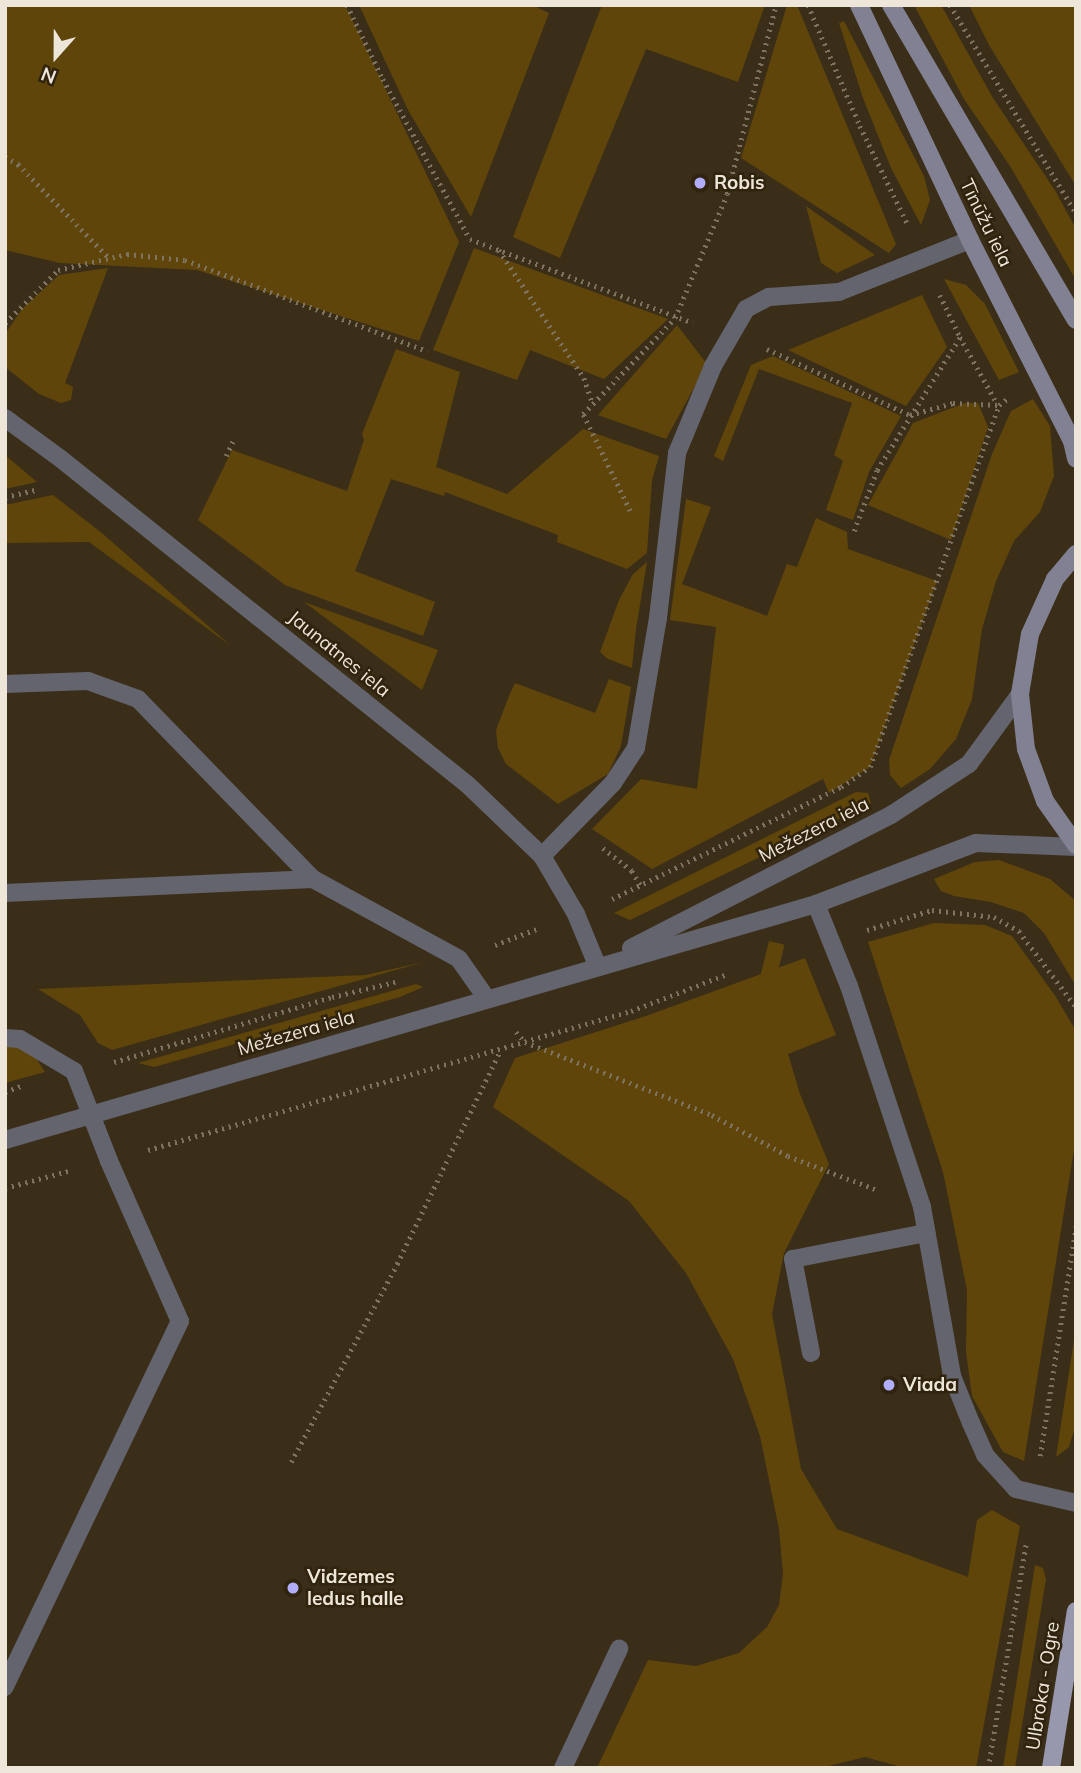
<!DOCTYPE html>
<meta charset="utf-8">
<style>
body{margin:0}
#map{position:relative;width:1081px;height:1773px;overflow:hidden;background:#3a2e18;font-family:Mulish,sans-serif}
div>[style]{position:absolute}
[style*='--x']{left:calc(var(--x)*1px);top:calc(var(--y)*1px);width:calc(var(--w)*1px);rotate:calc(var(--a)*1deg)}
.green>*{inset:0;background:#60450b;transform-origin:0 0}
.path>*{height:4.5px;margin-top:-2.25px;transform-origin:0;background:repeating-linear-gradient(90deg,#7d7360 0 2px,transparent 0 7px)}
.service>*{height:18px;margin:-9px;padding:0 9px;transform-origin:9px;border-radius:9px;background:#64646f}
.minor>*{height:18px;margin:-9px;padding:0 9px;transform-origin:9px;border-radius:9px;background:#64646f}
.tertiary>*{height:18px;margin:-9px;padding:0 9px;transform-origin:9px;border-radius:9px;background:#64646f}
.secondary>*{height:18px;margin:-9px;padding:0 9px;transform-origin:9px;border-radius:9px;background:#818193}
.primary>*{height:18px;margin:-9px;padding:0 9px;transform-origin:9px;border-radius:9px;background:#9797ae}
.dots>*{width:19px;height:19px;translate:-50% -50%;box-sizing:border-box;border:4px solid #30240e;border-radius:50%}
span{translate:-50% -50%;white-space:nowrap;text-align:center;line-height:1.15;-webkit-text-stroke:5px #30240e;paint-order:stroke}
.poi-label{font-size:19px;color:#eee6d9;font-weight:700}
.left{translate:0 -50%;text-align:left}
.street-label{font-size:19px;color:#eee6d9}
.frame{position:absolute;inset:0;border:7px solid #eee6d9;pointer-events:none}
.north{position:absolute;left:21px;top:21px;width:70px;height:70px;-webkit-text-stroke:5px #30240e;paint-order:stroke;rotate:201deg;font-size:19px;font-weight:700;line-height:28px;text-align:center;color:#eee6d9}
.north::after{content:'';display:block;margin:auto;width:24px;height:32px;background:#eee6d9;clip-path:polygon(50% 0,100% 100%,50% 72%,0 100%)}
</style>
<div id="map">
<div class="green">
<i style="clip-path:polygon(5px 5px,345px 5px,459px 242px,419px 341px,197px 270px,60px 263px,5px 250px)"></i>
<i style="clip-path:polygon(359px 5px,532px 5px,549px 13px,471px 217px,408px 110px)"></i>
<i style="clip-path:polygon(602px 5px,765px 5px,738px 82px,646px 49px,560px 258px,513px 237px)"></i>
<i style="clip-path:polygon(787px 5px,797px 5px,896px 244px,889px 253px,741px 158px)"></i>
<i style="clip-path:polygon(914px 5px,941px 5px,993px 98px,1056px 192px,1076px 229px,1076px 280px,1010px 166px,964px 99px)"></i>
<i style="clip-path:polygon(969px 5px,1076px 5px,1076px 186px,989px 45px)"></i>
<i style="clip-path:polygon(844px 21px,924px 176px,930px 200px,921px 225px,891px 168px,863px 98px,839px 23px)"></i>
<i style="clip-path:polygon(806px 206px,875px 255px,837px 273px,821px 263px)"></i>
<i style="clip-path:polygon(474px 248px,668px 319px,604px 379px,530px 350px,517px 380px,433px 350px)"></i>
<i style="clip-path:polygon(108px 268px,65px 383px,73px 387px,71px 400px,61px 403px,39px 394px,5px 367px,5px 334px,22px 309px,59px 275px)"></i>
<i style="clip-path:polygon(944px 279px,966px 285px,985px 304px,1019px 372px,999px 380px)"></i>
<i style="clip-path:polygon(922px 295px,947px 347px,906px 406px,788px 350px)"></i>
<i style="clip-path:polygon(677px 325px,707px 364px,666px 439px,598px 415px)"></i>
<i style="clip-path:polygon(396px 349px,460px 372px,436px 467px,507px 494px,583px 429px,659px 456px,652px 480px,647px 553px,627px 569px,557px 542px,558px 535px,445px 492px,444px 496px,391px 479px,355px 571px,435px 602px,423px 636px,285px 585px,198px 520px,232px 450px,347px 491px,364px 440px,362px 434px)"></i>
<i style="clip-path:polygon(773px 356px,901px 416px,869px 472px,853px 520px,826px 510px,843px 461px,834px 455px,852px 403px,759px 369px,723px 461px,714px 456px,751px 365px)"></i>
<i style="clip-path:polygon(1033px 399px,1050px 426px,1054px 476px,1040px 512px,1014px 541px,996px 581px,982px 629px,972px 699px,956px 739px,930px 769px,901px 788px,890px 775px,889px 760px,992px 454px,1011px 411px)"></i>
<i style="clip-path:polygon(965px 403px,978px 403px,988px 427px,951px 540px,868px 505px,913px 423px)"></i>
<i style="clip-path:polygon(5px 455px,37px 482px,5px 489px)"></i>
<i style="clip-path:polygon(53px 495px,103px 534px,231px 646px,89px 542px,5px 543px,5px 505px)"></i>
<i style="clip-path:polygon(686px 499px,711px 507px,682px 584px,767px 616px,787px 564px,797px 567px,816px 518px,847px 532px,848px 549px,937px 581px,870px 767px,829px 793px,823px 779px,652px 869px,592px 829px,641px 779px,697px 789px,716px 627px,670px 620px)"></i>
<i style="clip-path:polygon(647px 562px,636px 629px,632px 668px,608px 659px,600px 652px,619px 600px,633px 574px)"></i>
<i style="clip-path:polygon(304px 602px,438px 650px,422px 690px)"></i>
<i style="clip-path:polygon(609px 679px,631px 687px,621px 746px,608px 774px,558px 804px,506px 764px,498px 748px,496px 730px,509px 696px,515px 683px,595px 713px)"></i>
<i style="clip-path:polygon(856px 792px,868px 793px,871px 803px,630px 920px,614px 913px)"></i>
<i style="clip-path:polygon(999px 860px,1050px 879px,1076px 901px,1076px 986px,1044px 933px,1024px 913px,991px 902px,954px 896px,941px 891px,934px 879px,975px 862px)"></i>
<i style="clip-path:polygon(934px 923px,985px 925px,1012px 936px,1056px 997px,1076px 1031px,1076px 1137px,1024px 1461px,1003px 1452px,972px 1396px,966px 1352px,967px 1290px,943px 1172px,868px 942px)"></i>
<i style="left:769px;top:941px;width:16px;height:250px;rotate:14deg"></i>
<i style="clip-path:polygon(805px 958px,836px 1035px,788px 1054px,800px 1094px,829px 1164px,784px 1253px,772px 1314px,801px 1469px,837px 1529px,968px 1577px,977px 1520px,992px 1510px,1020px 1526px,976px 1768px,905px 1768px,865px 1757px,821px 1768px,597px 1768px,648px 1660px,696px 1666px,739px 1653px,767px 1627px,779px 1605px,783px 1574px,779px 1529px,760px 1436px,733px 1359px,686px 1273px,629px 1201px,493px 1107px,515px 1058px,646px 1016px)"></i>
<i style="clip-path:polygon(424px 962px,112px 1050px,98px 1043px,80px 1015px,38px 989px,366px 975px)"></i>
<i style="clip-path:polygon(416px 984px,423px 987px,400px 997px,154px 1067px,138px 1063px)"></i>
<i style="clip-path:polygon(10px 1042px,33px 1053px,45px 1072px,5px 1083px,5px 1044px)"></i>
<i style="clip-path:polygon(1076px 1327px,1075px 1427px,1069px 1447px,1056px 1457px)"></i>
<i style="clip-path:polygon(1035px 1565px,1043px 1568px,1046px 1579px,1015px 1768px,1003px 1768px)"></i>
</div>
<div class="path">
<i style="--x:347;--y:5;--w:82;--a:64.1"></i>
<i style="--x:383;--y:79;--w:182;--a:61.5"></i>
<i style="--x:470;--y:239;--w:238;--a:20.6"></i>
<i style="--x:808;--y:5;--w:132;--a:66.7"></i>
<i style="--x:860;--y:126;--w:108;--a:64.1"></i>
<i style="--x:950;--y:5;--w:243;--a:58.8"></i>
<i style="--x:5;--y:157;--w:15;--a:28"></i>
<i style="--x:18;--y:164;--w:131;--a:45.9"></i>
<i style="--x:499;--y:250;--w:154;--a:56.4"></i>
<i style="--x:584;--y:378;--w:28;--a:71"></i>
<i style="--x:940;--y:295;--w:47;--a:64.5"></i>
<i style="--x:960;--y:337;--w:78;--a:60.8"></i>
<i style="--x:5;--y:323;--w:75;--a:-45"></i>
<i style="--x:58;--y:270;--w:71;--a:-13.1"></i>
<i style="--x:127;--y:254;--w:58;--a:5.9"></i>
<i style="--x:185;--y:260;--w:259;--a:20.6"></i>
<i style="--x:767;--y:349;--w:157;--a:24.8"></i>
<i style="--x:910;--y:415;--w:45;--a:-15.6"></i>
<i style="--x:953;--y:403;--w:46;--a:2.5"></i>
<i style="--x:226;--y:456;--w:19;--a:-65"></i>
<i style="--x:5;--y:497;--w:31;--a:-13"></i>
<i style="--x:630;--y:511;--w:108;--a:-115.9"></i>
<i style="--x:583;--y:414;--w:133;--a:-46.2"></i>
<i style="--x:675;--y:318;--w:134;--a:-67.2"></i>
<i style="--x:727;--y:194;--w:195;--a:-75.5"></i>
<i style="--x:854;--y:531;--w:65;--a:-69.3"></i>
<i style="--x:877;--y:470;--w:157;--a:-58"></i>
<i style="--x:603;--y:848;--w:37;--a:38"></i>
<i style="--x:632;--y:871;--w:17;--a:59"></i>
<i style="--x:612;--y:899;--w:255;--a:-26.1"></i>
<i style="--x:841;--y:787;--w:35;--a:-35"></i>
<i style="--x:870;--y:767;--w:384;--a:-70.4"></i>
<i style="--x:999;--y:405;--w:10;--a:-37"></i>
<i style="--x:867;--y:930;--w:68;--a:-17.1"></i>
<i style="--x:932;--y:910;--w:62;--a:6.4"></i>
<i style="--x:994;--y:917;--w:29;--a:29"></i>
<i style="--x:1019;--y:931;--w:95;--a:53.1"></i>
<i style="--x:495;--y:945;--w:47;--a:-21.1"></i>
<i style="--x:516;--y:1032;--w:13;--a:48"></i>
<i style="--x:525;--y:1042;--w:201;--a:21.3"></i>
<i style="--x:712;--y:1115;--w:86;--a:28.3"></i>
<i style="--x:788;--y:1156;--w:93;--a:20.8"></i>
<i style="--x:114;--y:1062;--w:227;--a:-16.6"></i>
<i style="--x:332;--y:997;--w:65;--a:-13.4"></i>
<i style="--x:5;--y:1092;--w:17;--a:-21"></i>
<i style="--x:148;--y:1150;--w:503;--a:-16.06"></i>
<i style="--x:631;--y:1011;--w:101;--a:-21"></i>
<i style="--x:5;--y:1188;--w:69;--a:-15"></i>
<i style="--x:1040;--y:1456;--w:234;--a:-81.1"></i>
<i style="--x:291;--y:1462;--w:225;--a:-61.8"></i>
<i style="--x:397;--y:1264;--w:237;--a:-64.2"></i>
<i style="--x:988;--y:1768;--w:227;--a:-80.4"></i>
</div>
<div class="service">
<i style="--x:5;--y:684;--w:83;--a:-2.1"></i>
<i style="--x:88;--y:681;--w:53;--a:19.8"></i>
<i style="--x:138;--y:699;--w:251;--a:45.8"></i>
<i style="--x:542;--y:856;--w:102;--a:-45.8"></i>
<i style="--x:613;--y:783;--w:42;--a:-56.7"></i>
<i style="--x:636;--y:748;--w:132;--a:-80.4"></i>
<i style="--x:658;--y:618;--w:166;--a:-83.4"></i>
<i style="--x:677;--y:453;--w:94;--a:-67.5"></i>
<i style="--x:713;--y:366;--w:66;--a:-59.9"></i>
<i style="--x:746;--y:309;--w:26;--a:-28"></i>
<i style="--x:769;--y:297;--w:70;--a:-4.1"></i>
<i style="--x:839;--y:292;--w:141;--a:-21.7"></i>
<i style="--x:5;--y:893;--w:308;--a:-2.6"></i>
<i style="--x:313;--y:879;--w:166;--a:28.7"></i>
<i style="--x:459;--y:959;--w:49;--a:55"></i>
<i style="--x:816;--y:904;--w:88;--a:68.1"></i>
<i style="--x:849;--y:986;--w:233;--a:71.7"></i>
<i style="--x:922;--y:1207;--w:172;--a:79.9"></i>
<i style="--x:952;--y:1376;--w:51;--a:68"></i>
<i style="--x:971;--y:1423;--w:35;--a:66"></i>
<i style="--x:985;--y:1455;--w:46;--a:47.6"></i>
<i style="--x:1016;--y:1489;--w:62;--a:13.1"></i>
<i style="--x:5;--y:1038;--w:15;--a:4"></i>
<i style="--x:20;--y:1039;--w:63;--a:30.7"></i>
<i style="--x:74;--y:1071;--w:97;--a:68.7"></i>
<i style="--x:109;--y:1161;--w:175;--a:66.1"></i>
<i style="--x:180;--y:1321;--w:406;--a:115.6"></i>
<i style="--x:811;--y:1353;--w:96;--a:-100.8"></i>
<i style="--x:793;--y:1259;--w:136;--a:-11.1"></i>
<i style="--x:563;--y:1768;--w:132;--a:-64.8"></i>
</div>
<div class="minor">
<i style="--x:5;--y:418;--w:69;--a:36.2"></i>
<i style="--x:61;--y:459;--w:521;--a:38.69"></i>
<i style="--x:468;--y:785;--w:103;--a:43.8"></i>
<i style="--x:542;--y:856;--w:67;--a:59.6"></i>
<i style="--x:576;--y:914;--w:55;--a:67.6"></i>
</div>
<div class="tertiary">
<i style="--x:631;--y:948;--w:292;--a:-27.1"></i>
<i style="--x:891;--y:815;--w:93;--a:-33.2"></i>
<i style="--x:969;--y:764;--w:87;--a:-53.9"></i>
<i style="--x:5;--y:1140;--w:845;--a:-16.22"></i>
<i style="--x:816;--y:904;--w:171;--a:-20.9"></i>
<i style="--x:976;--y:843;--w:100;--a:2.3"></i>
</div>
<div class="secondary">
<i style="--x:859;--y:5;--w:260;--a:64.7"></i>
<i style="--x:970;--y:240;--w:225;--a:63.1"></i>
<i style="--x:1072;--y:441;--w:18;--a:77"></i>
<i style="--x:891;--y:5;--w:365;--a:59.6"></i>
<i style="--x:1076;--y:554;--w:33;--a:130"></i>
<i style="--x:1055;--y:579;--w:60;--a:114.4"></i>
<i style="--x:1030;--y:634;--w:61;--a:99.5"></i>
<i style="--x:1020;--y:694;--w:55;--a:83.8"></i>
<i style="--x:1026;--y:749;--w:55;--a:69.9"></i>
<i style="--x:1045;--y:801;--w:54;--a:54.8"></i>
</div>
<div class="primary">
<i style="--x:1051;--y:1768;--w:159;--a:-81"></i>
</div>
<div class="dots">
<i style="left:700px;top:183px;background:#b1adfa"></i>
<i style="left:889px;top:1385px;background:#b1adfa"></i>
<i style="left:293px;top:1588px;background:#b1adfa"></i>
</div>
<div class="poi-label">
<span class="left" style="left:714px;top:183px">Robis</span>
<span class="left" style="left:903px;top:1385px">Viada</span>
<span class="left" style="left:307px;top:1588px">Vidzemes<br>ledus halle</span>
</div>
<div class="street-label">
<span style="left:986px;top:223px;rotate:64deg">Tīnūžu iela</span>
<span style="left:339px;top:654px;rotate:39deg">Jaunatnes iela</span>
<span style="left:814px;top:830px;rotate:-27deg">Mežezera iela</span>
<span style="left:296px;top:1033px;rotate:-16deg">Mežezera iela</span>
<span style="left:1043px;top:1686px;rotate:-81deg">Ulbroka - Ogre</span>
</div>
<div class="frame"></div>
<div class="north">N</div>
</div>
